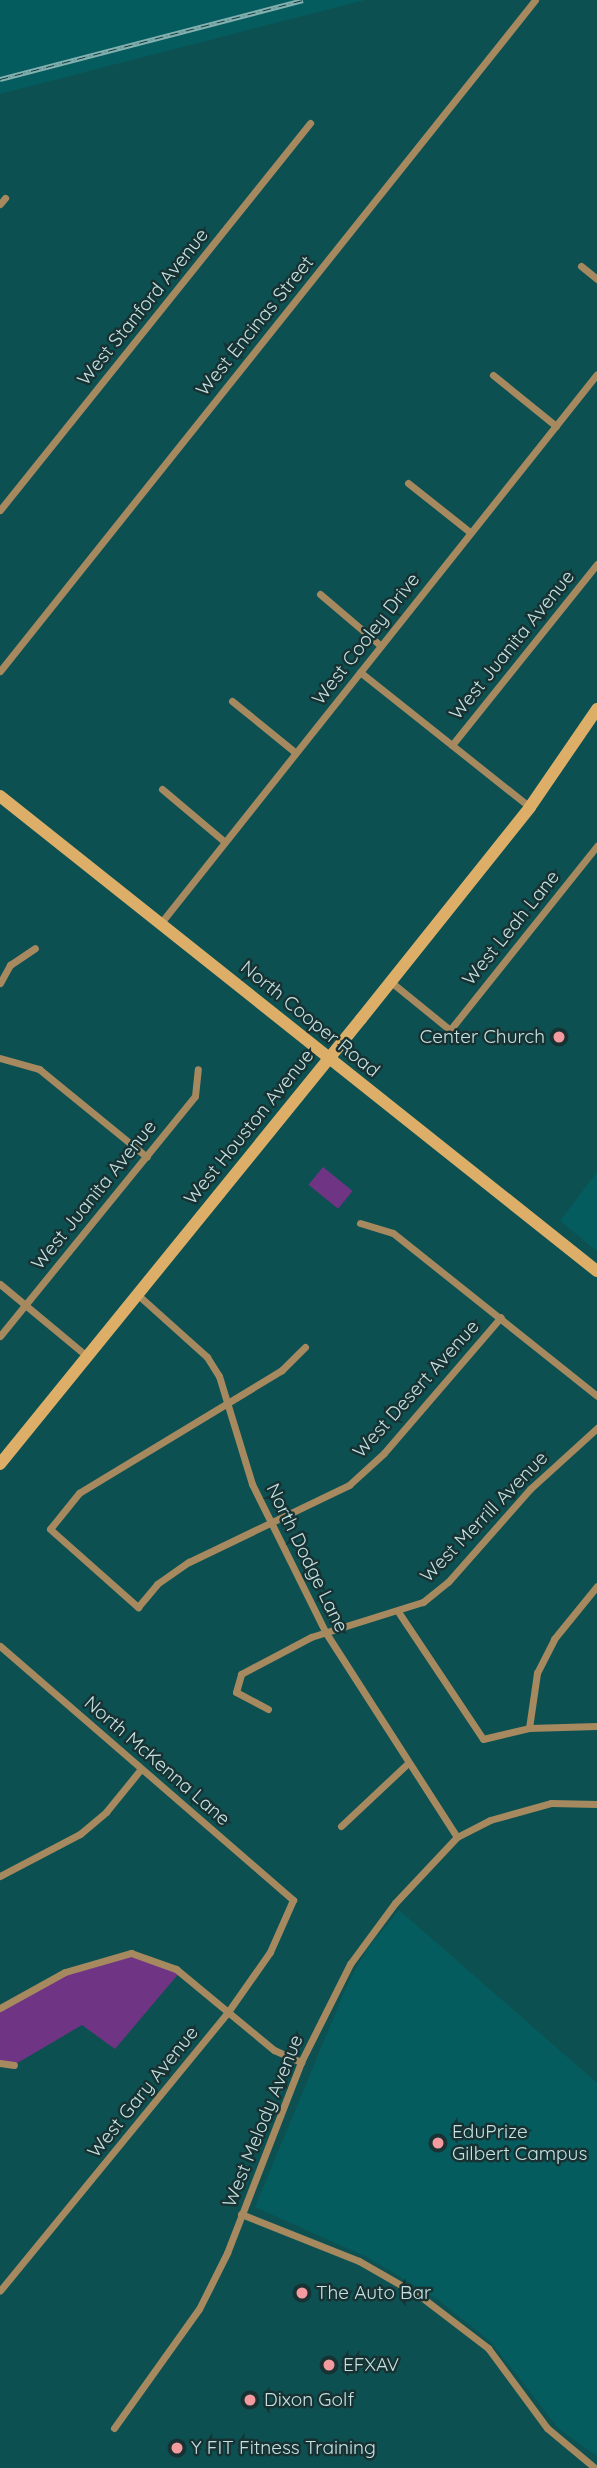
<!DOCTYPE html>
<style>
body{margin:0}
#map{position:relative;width:597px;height:2468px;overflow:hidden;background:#0d5051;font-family:Quicksand,sans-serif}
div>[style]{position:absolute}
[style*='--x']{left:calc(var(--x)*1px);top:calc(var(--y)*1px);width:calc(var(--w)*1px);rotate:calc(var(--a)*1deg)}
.built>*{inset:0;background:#055c5e}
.green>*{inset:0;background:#703484;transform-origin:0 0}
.street>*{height:7px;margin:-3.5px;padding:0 3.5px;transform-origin:3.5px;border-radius:3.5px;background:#a6895f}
.secondary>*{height:12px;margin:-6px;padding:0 6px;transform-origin:6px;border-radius:6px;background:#dcae68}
.rail>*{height:5px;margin-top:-2.5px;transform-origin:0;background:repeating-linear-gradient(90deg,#183132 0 8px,#85b0b0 0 16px);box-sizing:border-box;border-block:2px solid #85b0b0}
.dots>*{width:19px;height:19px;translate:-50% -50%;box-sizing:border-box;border:4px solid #183132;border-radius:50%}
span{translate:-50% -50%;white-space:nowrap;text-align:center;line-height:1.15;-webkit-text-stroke:5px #183132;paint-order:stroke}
.street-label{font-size:19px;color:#c4e2e2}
.poi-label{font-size:19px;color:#c4e2e2}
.right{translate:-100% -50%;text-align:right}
.left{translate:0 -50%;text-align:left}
</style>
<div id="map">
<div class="built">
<i style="clip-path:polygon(0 0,365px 0,0 94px)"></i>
<i style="clip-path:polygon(597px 1172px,597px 1251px,560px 1221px)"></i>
<i style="clip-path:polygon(399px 1910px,597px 2083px,597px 2456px,559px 2429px,491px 2342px,437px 2299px,367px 2257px,255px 2207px,348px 1983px,367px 1949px)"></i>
</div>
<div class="green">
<i style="left:323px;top:1167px;width:38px;height:23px;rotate:39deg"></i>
<i style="clip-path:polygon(131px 1953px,180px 1972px,115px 2049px,82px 2025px,14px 2065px,0 2063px,0 2008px,65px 1972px)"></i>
</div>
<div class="street">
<i style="--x:0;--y:204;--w:8;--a:-50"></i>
<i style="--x:581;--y:266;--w:21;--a:39"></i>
<i style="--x:493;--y:375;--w:81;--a:39"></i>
<i style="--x:408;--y:483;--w:80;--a:38.4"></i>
<i style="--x:0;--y:510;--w:496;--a:-51.3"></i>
<i style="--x:320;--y:594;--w:80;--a:40.4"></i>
<i style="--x:0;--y:671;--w:858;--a:-51.43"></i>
<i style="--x:360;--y:672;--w:217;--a:38.5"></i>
<i style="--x:232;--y:701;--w:82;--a:39.1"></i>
<i style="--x:452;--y:745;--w:232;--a:-51.3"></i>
<i style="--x:162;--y:789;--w:82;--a:40.1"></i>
<i style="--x:160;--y:924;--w:702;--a:-51.53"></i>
<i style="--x:391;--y:982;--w:76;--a:39.1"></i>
<i style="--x:450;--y:1030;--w:236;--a:-51.4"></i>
<i style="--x:0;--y:983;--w:21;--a:-61"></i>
<i style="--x:10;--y:965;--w:30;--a:-34"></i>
<i style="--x:0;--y:1058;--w:41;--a:15.8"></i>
<i style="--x:39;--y:1069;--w:139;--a:39.2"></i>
<i style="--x:360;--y:1223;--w:34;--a:17"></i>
<i style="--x:393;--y:1233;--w:261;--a:38.6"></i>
<i style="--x:0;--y:1284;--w:114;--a:39.7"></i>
<i style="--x:138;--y:1295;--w:93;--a:41.9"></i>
<i style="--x:207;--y:1357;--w:22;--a:58"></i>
<i style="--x:219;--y:1376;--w:113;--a:73"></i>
<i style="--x:252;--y:1484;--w:166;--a:63.6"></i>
<i style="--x:326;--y:1633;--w:242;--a:57.3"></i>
<i style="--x:0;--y:1336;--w:309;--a:-50.9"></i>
<i style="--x:195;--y:1096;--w:27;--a:-84"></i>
<i style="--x:305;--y:1347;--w:33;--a:135"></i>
<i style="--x:282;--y:1370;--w:237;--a:148.8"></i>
<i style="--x:79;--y:1493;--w:46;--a:128.9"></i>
<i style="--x:50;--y:1529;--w:118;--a:41.6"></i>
<i style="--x:138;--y:1607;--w:30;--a:-50"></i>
<i style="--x:157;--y:1584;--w:39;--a:-35"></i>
<i style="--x:189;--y:1562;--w:178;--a:-25.7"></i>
<i style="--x:349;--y:1485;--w:47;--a:-42.4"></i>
<i style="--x:384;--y:1453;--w:179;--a:-49.3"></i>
<i style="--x:399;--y:1613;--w:151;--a:56.3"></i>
<i style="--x:483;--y:1739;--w:47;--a:-13.4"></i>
<i style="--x:529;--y:1728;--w:68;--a:-1.7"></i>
<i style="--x:0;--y:1646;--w:388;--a:40.9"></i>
<i style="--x:293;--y:1900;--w:57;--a:113.9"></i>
<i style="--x:270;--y:1952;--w:73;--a:125"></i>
<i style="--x:228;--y:2012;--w:360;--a:129.3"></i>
<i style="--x:268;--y:1709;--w:36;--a:-152"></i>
<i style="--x:236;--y:1692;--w:19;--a:-74"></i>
<i style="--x:241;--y:1674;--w:79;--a:-27.9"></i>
<i style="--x:311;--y:1637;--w:117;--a:-17.4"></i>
<i style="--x:423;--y:1602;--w:32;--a:-39"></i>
<i style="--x:448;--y:1582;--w:124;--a:-48.6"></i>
<i style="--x:530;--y:1489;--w:91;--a:-42.3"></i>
<i style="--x:529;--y:1728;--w:56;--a:-81.7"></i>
<i style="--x:537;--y:1673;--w:38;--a:-63"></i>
<i style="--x:554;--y:1639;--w:68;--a:-50.9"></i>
<i style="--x:341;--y:1826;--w:92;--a:-43.2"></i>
<i style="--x:0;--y:1876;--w:90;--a:-27.7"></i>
<i style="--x:80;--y:1834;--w:34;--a:-40"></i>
<i style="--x:106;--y:1812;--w:55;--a:-50.9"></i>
<i style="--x:0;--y:2008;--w:74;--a:-29"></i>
<i style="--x:65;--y:1972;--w:69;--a:-16.1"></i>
<i style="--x:131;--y:1953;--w:48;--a:19.6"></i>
<i style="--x:176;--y:1969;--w:127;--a:39.6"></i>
<i style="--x:274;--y:2050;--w:30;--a:24"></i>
<i style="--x:0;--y:2063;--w:14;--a:8"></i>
<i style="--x:241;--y:2214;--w:127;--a:21.7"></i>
<i style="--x:359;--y:2261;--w:70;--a:29.8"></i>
<i style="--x:420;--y:2296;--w:86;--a:37.4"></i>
<i style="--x:488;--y:2348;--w:99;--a:53.6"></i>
<i style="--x:547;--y:2428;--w:62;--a:39.8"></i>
<i style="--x:114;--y:2428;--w:146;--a:-54.5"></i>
<i style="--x:199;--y:2309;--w:63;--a:-63.4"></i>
<i style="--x:227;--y:2253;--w:205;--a:-68.8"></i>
<i style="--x:301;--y:2062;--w:110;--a:-63.4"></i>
<i style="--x:350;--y:1964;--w:76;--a:-53.6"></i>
<i style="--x:395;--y:1903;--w:91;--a:-46.8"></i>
<i style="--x:457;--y:1837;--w:37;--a:-27"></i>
<i style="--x:490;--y:1820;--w:63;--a:-15.6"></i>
<i style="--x:551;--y:1803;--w:46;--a:1.2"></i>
</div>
<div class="secondary">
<i style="--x:0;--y:796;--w:763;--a:38.51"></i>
<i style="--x:0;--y:1464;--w:573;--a:-50.95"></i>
<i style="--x:361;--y:1019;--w:271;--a:-51.4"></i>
<i style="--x:530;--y:807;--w:119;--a:-55.6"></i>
</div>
<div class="rail">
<i style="--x:0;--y:79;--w:313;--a:-14.6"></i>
</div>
<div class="dots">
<i style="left:559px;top:1037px;background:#f49b9f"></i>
<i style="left:438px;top:2143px;background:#f49b9f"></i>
<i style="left:302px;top:2293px;background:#f49b9f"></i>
<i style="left:329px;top:2365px;background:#f49b9f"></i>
<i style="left:250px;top:2400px;background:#f49b9f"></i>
<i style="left:177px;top:2448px;background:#f49b9f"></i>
</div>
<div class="street-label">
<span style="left:143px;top:307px;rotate:-51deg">West Stanford Avenue</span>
<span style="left:255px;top:326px;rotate:-51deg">West Encinas Street</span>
<span style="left:366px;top:639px;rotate:-52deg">West Cooley Drive</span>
<span style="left:512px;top:645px;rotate:-51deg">West Juanita Avenue</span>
<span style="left:511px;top:928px;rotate:-51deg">West Leah Lane</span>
<span style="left:310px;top:1019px;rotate:39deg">North Cooper Road</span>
<span style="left:249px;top:1127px;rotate:-51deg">West Houston Avenue</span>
<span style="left:94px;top:1195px;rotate:-51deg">West Juanita Avenue</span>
<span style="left:416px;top:1389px;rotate:-48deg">West Desert Avenue</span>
<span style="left:484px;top:1517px;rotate:-46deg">West Merrill Avenue</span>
<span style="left:307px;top:1558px;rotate:64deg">North Dodge Lane</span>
<span style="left:157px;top:1761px;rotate:41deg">North McKenna Lane</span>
<span style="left:143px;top:2092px;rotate:-51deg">West Gary Avenue</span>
<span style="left:263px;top:2121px;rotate:-68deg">West Melody Avenue</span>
</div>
<div class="poi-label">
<span class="right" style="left:545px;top:1037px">Center Church</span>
<span class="left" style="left:452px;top:2143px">EduPrize<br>Gilbert Campus</span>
<span class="left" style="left:316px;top:2293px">The Auto Bar</span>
<span class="left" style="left:343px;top:2365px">EFXAV</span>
<span class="left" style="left:264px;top:2400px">Dixon Golf</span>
<span class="left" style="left:191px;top:2448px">Y FIT Fitness Training</span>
</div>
</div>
